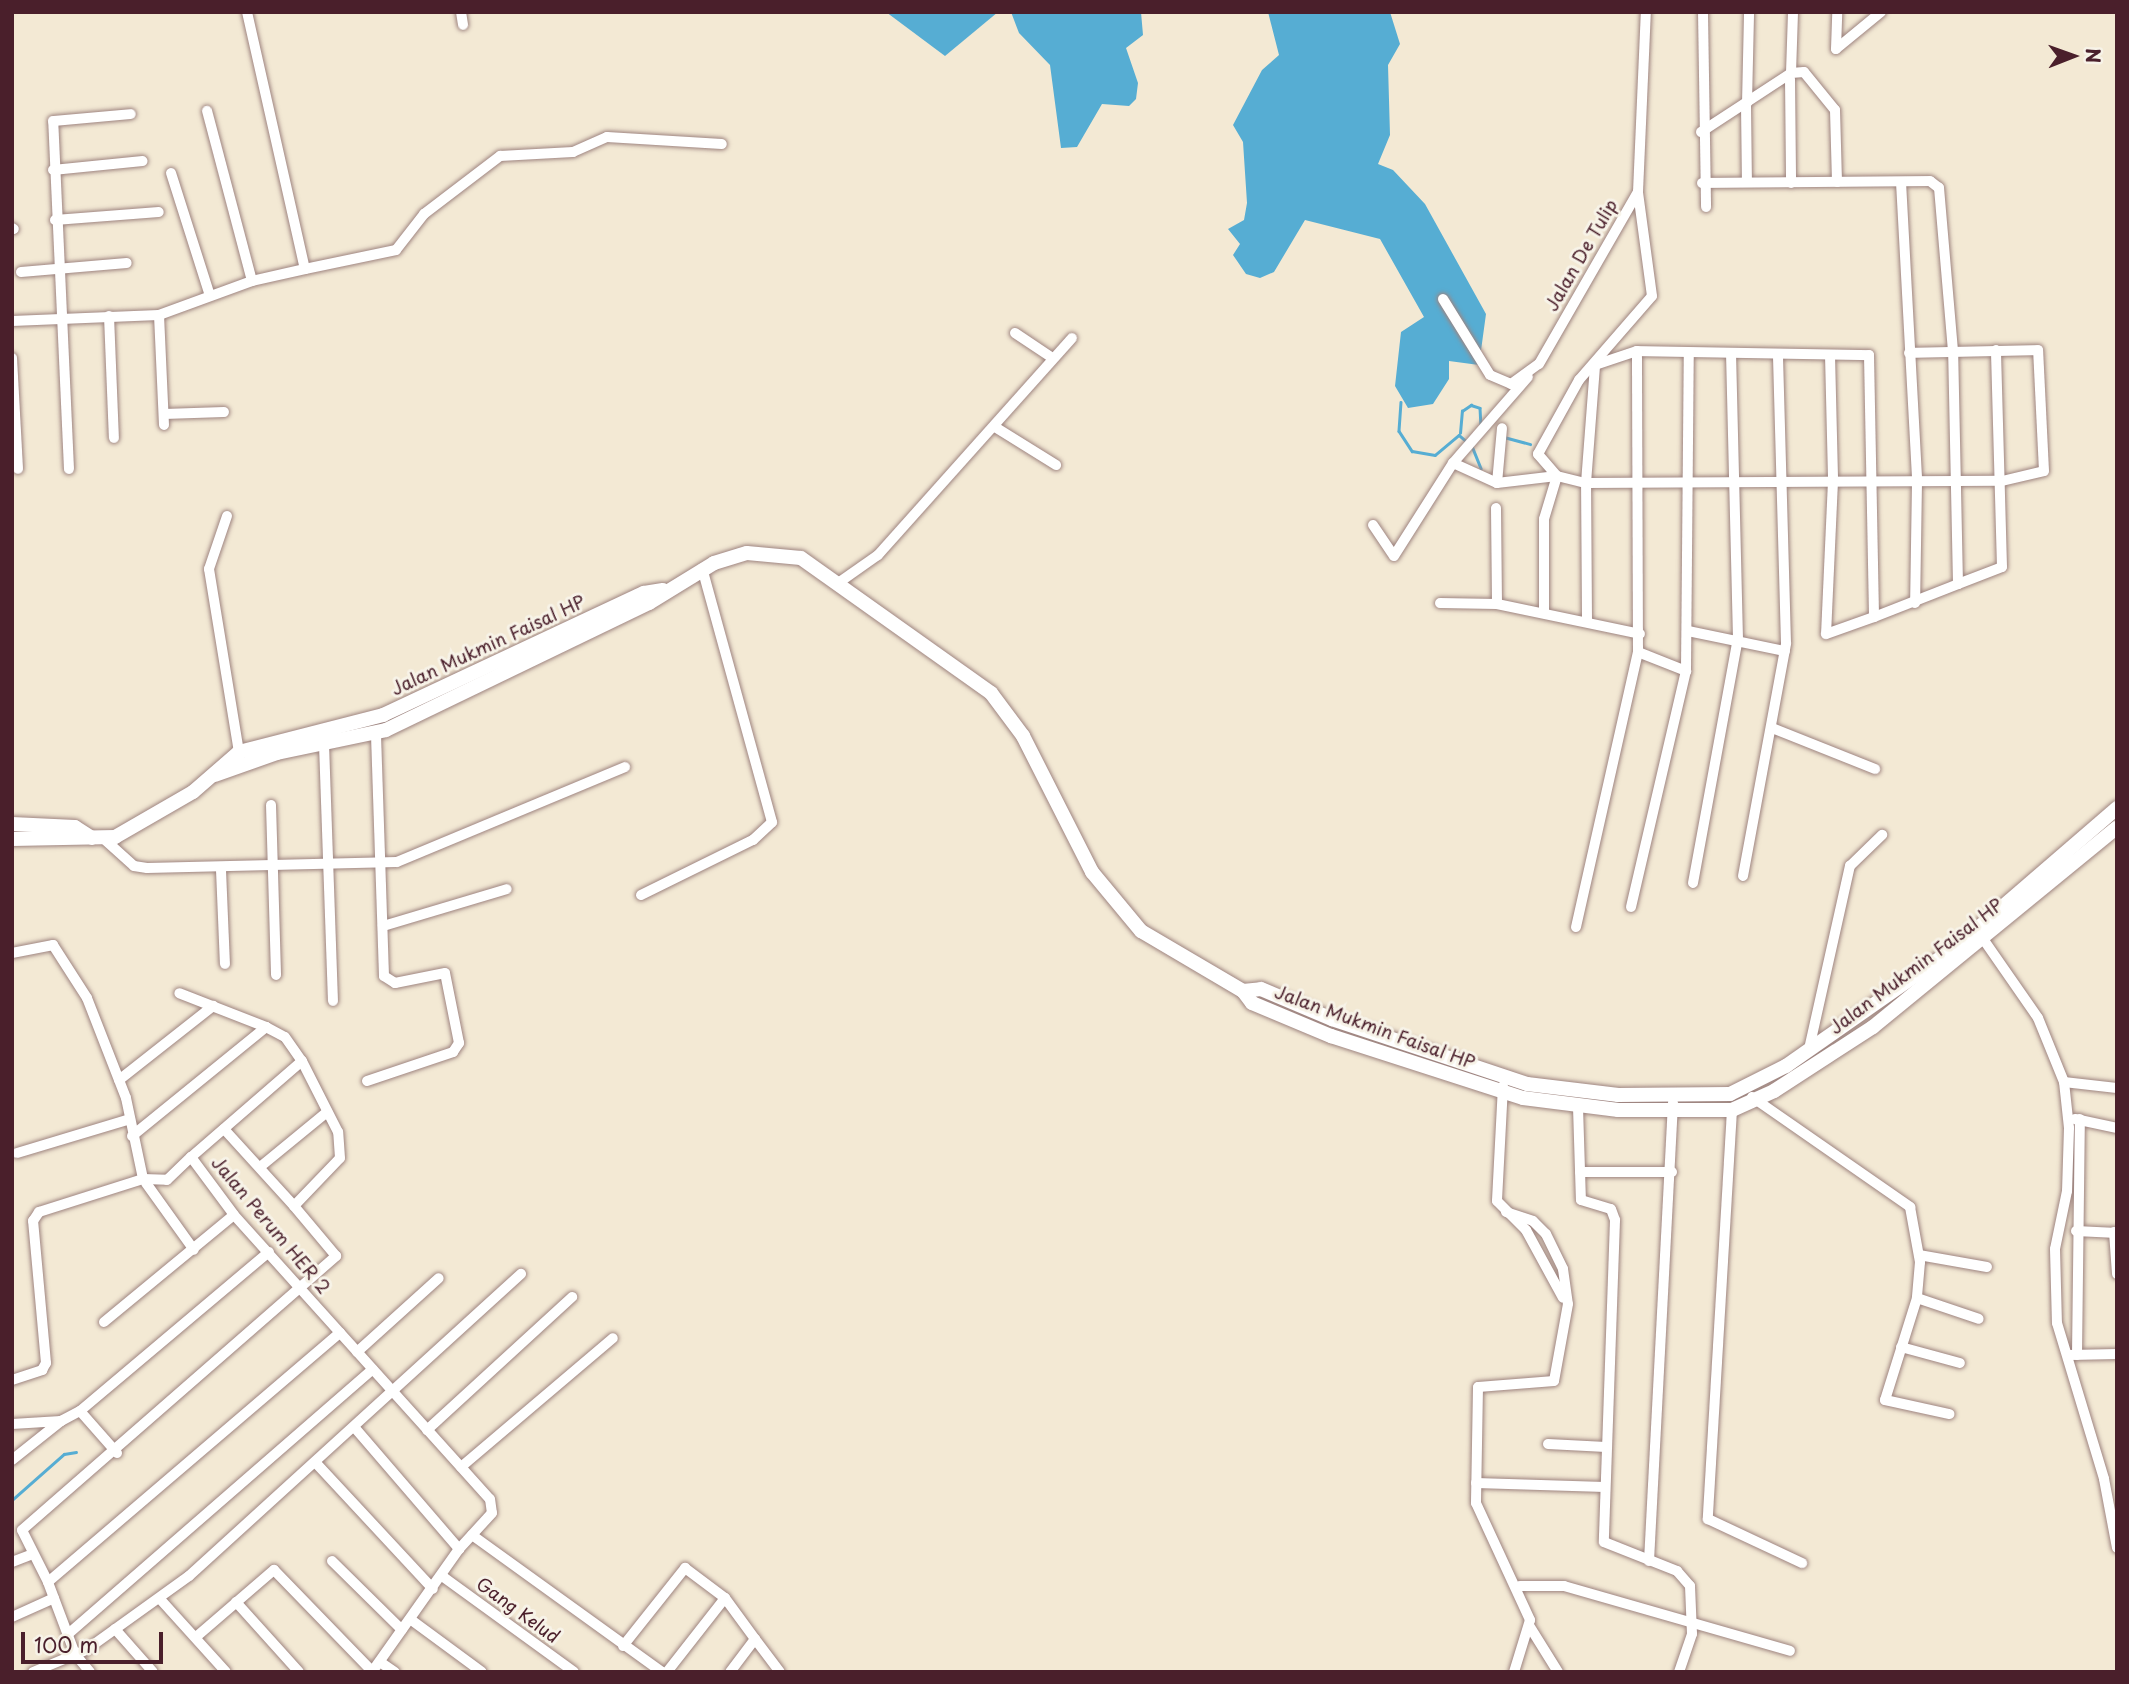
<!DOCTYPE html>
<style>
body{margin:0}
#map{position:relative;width:2129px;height:1684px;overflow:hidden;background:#f3e9d4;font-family:"Playpen Sans",sans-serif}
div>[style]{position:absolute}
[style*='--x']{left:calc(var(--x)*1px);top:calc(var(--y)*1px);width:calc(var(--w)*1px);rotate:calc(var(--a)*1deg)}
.water>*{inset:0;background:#56add3}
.stream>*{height:2.5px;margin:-1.25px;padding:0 1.25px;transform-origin:1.25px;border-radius:1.25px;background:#56add3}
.roads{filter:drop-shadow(0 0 2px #9e8480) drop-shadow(0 0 2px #9e8480)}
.minor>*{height:10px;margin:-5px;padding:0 5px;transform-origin:5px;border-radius:5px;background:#fff}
.tertiary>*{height:14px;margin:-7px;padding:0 7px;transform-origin:7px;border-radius:7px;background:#fff}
span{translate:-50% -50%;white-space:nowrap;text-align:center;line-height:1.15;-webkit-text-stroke:6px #f7f3e8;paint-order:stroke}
.street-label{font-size:18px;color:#4a1f2b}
.frame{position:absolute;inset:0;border:14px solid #4a1f2b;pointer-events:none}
.north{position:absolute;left:2038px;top:21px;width:70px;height:70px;-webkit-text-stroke:5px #f7f3e8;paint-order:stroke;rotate:89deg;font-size:19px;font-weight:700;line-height:28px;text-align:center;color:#4a1f2b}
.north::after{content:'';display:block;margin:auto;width:24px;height:32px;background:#4a1f2b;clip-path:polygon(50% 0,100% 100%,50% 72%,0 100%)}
.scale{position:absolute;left:21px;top:1632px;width:142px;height:32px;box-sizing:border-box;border:4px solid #4a1f2b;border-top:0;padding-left:9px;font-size:21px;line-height:24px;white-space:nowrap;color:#4a1f2b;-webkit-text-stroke:5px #f7f3e8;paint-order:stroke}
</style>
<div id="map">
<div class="water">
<i style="clip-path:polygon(886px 12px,998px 12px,945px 56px)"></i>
<i style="clip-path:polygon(1011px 12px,1141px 12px,1143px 35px,1126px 48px,1138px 83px,1136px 99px,1129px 106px,1102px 104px,1077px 147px,1061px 148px,1050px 65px,1019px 33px)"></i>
<i style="clip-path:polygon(1268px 12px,1390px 12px,1400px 44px,1388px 65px,1390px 135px,1378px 164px,1393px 170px,1425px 204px,1486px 314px,1479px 365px,1449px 361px,1449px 379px,1433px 404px,1408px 408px,1395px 386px,1401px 332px,1424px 317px,1380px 239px,1305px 220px,1274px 272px,1260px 278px,1246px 274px,1233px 255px,1240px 244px,1228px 229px,1244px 220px,1247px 203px,1243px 142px,1233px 125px,1262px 70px,1279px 55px)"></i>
</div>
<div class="stream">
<i style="--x:1401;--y:402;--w:29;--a:94"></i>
<i style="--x:1399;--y:431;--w:24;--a:57"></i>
<i style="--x:1412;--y:451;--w:23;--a:10"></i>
<i style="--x:1435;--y:455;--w:31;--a:-40"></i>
<i style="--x:1459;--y:435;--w:11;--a:41"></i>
<i style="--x:1460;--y:433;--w:22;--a:-85"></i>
<i style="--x:1462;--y:411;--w:11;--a:-34"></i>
<i style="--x:1471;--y:405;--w:9;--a:18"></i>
<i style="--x:1480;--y:408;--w:17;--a:87"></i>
<i style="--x:1504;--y:437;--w:27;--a:15"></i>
<i style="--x:1472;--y:446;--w:24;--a:68"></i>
<i style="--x:12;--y:1500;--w:69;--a:-41.5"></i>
<i style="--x:64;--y:1454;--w:12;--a:-9"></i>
</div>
<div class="roads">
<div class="minor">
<i style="--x:247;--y:12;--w:263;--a:77.3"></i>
<i style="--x:305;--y:269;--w:54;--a:167.2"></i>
<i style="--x:461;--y:12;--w:13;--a:81"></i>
<i style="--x:1703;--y:12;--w:195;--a:89.1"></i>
<i style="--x:1836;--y:49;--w:58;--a:-39.4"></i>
<i style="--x:1836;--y:49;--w:37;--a:-88"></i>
<i style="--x:1791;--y:73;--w:61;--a:-88.1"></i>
<i style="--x:1790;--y:79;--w:104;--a:89.4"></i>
<i style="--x:1747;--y:103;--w:91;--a:-88.7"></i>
<i style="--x:1746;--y:105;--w:77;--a:89.3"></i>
<i style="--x:1701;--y:132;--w:108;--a:-33.2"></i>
<i style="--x:1791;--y:73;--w:13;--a:-4"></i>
<i style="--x:1804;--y:72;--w:49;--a:50.8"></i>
<i style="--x:1835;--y:110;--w:72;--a:88.4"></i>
<i style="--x:53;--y:170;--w:90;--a:-5.7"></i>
<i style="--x:171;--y:173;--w:126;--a:72.4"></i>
<i style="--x:1901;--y:182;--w:300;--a:86.9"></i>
<i style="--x:1917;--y:482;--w:121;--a:90.9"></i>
<i style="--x:55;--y:220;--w:104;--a:-4.4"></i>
<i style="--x:12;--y:228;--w:2;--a:27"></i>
<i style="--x:305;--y:269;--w:93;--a:-11.8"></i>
<i style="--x:396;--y:250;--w:46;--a:-52.1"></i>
<i style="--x:424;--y:214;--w:96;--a:-37.3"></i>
<i style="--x:500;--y:156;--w:73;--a:-3.1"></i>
<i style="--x:573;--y:152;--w:37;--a:-24"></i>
<i style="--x:607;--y:137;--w:115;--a:3.5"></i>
<i style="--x:21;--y:272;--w:106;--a:-4.9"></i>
<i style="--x:1443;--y:299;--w:89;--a:58.3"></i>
<i style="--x:1490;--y:375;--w:23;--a:23"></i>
<i style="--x:1511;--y:384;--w:34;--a:-36"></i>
<i style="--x:1539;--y:364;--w:198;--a:-60.1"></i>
<i style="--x:1638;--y:192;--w:180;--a:-87.5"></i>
<i style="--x:159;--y:315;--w:110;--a:87.4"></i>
<i style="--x:109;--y:316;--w:122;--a:87.7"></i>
<i style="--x:12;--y:321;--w:147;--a:-2.3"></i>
<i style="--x:159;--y:315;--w:99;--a:-20.1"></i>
<i style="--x:252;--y:281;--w:176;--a:-104.8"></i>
<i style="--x:1015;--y:333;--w:43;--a:33.7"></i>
<i style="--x:1830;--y:355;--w:126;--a:88.6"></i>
<i style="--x:1833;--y:481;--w:153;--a:92.6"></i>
<i style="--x:1826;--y:634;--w:51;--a:-19.5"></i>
<i style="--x:12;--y:358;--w:111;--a:86.9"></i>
<i style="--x:1595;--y:365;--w:44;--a:-18.4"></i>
<i style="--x:1637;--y:351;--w:232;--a:1"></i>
<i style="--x:1869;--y:355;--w:262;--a:88.9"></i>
<i style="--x:1874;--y:617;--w:90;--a:-21.4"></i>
<i style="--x:1958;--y:584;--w:233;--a:-91.2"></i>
<i style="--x:1953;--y:351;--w:164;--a:-94.9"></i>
<i style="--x:1939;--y:188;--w:11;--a:-142"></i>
<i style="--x:1930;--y:181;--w:228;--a:179.5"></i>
<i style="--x:164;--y:414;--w:60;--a:-1.9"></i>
<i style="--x:995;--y:427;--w:72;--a:31.9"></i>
<i style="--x:1453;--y:463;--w:48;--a:24.4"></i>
<i style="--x:1497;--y:483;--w:60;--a:-6.7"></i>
<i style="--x:1557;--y:476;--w:30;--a:14"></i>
<i style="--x:1586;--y:483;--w:416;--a:-0.3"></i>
<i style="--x:2002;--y:481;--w:43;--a:-13.4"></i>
<i style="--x:2044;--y:471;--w:121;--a:-92.8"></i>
<i style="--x:2038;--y:350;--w:129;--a:178.7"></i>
<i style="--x:69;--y:469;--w:348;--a:-92.6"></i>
<i style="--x:53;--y:121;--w:78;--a:-5.1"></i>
<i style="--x:1497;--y:483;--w:55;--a:-84.8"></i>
<i style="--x:1496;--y:508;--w:96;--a:89.4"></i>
<i style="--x:1497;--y:604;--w:146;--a:11.8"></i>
<i style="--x:227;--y:516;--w:56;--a:108.8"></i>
<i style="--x:209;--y:569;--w:185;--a:80.7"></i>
<i style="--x:1373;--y:525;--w:37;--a:56"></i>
<i style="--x:1394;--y:556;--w:110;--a:-57.6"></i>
<i style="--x:1453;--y:463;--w:114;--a:-48.9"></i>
<i style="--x:841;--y:581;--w:45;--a:-35.1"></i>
<i style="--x:878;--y:555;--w:291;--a:-48.2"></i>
<i style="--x:1958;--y:584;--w:47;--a:-21.1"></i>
<i style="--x:2002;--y:567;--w:217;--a:-91.6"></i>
<i style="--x:1440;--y:603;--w:57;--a:1"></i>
<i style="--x:1544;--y:611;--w:92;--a:-90"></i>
<i style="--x:1544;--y:519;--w:45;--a:-73.2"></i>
<i style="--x:1557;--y:476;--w:29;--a:-131"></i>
<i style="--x:1538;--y:454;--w:85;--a:-61"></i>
<i style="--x:1579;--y:380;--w:111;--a:-49"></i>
<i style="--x:1652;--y:296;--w:105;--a:-97.7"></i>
<i style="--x:1587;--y:619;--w:136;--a:-90.4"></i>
<i style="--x:1586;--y:483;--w:118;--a:-85.6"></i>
<i style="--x:1688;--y:631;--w:99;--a:11.7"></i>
<i style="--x:1638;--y:652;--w:52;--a:21.6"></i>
<i style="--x:1772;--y:728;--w:111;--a:21.7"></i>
<i style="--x:324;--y:744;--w:257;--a:88"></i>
<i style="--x:271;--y:805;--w:170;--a:88.3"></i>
<i style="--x:104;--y:839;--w:40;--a:42"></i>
<i style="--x:134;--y:866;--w:13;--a:9"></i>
<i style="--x:147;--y:868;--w:250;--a:-1.4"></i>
<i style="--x:397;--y:862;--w:247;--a:-22.6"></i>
<i style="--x:221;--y:870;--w:94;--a:87.6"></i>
<i style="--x:1743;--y:876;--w:237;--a:-79.5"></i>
<i style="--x:1786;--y:643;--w:289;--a:-91.6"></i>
<i style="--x:1693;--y:883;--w:248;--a:-79.6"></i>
<i style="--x:1738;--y:639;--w:286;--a:-91.4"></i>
<i style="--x:641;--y:895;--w:125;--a:-26.2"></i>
<i style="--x:753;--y:840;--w:26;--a:-43"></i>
<i style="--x:772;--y:822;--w:263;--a:-105.4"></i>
<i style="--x:1631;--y:907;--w:242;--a:-76.9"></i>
<i style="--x:1686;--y:671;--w:318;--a:-89.5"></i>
<i style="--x:383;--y:926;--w:129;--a:-16.6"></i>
<i style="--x:1576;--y:927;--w:282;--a:-77.3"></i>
<i style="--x:1638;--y:652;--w:301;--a:-90.2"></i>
<i style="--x:1979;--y:933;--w:103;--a:55.2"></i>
<i style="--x:2038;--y:1018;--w:69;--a:67.9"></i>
<i style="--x:2064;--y:1082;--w:46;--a:83.8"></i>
<i style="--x:2069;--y:1128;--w:63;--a:91.8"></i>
<i style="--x:2067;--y:1191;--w:59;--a:101.7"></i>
<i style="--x:2055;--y:1249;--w:74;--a:88.5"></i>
<i style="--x:2057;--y:1323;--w:163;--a:73.2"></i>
<i style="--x:2104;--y:1479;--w:70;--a:79.3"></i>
<i style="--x:12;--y:953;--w:42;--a:-11"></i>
<i style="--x:53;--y:945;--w:63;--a:57.3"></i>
<i style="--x:87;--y:998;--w:107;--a:68.7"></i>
<i style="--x:126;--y:1098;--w:83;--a:78.1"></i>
<i style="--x:143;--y:1179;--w:24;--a:2"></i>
<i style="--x:167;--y:1180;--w:33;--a:-44"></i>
<i style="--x:191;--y:1157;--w:72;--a:53.4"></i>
<i style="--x:234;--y:1215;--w:382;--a:48"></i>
<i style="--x:490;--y:1499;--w:14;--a:82"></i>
<i style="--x:492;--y:1513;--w:49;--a:132.5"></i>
<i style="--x:459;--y:1549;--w:151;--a:125.3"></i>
<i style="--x:266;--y:1027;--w:21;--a:28"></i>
<i style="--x:285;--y:1037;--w:29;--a:55"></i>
<i style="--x:1809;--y:1049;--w:188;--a:-77.4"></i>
<i style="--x:1850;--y:866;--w:45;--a:-44.1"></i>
<i style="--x:119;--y:1080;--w:120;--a:-38.2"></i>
<i style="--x:367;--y:1081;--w:91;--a:-18.6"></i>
<i style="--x:453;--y:1052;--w:11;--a:-56"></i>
<i style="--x:459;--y:1043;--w:71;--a:-101.3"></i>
<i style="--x:445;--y:973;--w:51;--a:168.7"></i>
<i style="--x:395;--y:983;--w:13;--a:-148"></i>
<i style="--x:384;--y:976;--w:243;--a:-91.9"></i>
<i style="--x:2064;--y:1082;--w:53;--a:6.5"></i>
<i style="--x:1503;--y:1086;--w:115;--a:93"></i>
<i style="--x:1497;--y:1201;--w:41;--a:45"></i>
<i style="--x:1526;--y:1230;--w:77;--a:61.4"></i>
<i style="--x:1752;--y:1097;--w:193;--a:34.8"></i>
<i style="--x:1910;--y:1207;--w:56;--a:79.7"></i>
<i style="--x:1920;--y:1262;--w:36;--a:95"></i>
<i style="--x:1917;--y:1298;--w:107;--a:107.4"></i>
<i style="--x:1885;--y:1400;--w:66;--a:12.3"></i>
<i style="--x:1578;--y:1107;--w:93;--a:88.2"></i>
<i style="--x:1581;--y:1200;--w:31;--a:17"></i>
<i style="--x:1611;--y:1209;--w:12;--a:70"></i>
<i style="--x:1615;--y:1220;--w:322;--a:92"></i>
<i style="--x:1604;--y:1542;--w:79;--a:21.7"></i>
<i style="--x:1677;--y:1571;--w:20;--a:49"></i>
<i style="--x:1690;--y:1586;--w:48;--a:87.6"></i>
<i style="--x:1692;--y:1634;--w:40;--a:108.9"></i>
<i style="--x:1732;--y:1110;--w:410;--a:93.4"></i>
<i style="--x:1708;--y:1519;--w:104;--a:25.1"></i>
<i style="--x:2075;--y:1119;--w:43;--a:12.1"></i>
<i style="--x:224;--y:1129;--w:104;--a:47.7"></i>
<i style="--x:132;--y:1136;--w:173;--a:-39.1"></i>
<i style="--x:266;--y:1027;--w:93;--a:-158.7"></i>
<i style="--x:17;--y:1153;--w:118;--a:-16.7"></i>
<i style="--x:260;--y:1167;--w:87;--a:-39.4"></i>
<i style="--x:1580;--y:1172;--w:92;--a:0"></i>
<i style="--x:146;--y:1183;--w:82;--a:54.4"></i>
<i style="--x:1506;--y:1212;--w:28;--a:18"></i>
<i style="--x:1533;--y:1221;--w:18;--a:45"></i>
<i style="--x:1546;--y:1234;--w:39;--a:64"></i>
<i style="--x:1563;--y:1269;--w:35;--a:82"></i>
<i style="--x:1568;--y:1304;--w:78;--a:100.3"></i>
<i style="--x:1554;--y:1381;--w:76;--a:175.5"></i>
<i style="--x:1478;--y:1387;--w:116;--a:91"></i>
<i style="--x:1476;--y:1503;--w:129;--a:65.2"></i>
<i style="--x:1530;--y:1620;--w:54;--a:107.1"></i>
<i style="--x:2076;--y:1231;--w:41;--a:2.8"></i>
<i style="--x:2114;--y:1232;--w:42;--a:85.9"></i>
<i style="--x:1919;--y:1255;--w:69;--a:10"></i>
<i style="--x:1917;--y:1298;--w:65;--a:18.7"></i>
<i style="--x:104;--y:1322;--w:168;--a:-39.5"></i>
<i style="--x:1901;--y:1347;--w:61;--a:15.2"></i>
<i style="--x:357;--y:1352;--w:110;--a:-42.1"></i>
<i style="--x:2070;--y:1355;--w:47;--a:-1.2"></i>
<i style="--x:2077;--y:1355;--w:236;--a:-89.3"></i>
<i style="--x:12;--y:1380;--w:32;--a:-18"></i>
<i style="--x:42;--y:1370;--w:8;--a:-60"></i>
<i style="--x:46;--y:1363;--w:143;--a:-95.2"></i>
<i style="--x:33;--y:1221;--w:11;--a:-56"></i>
<i style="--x:39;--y:1212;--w:109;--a:-17.6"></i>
<i style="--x:80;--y:1411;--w:56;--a:48.6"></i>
<i style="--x:12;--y:1424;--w:49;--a:-3.5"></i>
<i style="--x:61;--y:1421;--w:21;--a:-28"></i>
<i style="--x:80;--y:1411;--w:247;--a:-40.1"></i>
<i style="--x:355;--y:1428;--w:160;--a:49.3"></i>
<i style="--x:427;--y:1430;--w:197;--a:-42.5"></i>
<i style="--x:1548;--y:1444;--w:58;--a:3"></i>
<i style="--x:12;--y:1460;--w:63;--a:-38.5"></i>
<i style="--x:315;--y:1462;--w:173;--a:47.1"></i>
<i style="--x:461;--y:1467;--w:199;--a:-40.3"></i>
<i style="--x:1476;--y:1483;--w:129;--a:1.8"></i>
<i style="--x:472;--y:1535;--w:234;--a:35.8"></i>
<i style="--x:332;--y:1561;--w:98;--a:44.6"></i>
<i style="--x:1649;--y:1561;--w:459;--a:-87"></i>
<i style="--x:12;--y:1562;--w:22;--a:-21"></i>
<i style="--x:442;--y:1576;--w:163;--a:36"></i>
<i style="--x:48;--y:1582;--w:58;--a:-116.6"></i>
<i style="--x:22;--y:1530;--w:417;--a:-41.1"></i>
<i style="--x:336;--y:1256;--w:65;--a:-130"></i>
<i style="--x:294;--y:1206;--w:66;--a:-46.2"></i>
<i style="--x:340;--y:1158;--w:26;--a:-94"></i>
<i style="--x:338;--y:1132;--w:80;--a:-116.9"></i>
<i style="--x:302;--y:1061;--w:147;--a:139.1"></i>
<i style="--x:1520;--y:1586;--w:44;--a:0"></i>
<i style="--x:1564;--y:1586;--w:235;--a:16"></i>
<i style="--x:160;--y:1599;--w:98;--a:47.9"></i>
<i style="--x:236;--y:1602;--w:94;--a:48"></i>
<i style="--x:12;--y:1617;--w:46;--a:-24.3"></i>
<i style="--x:410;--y:1619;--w:89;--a:36.4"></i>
<i style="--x:1530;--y:1627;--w:53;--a:58.1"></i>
<i style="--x:115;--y:1629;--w:57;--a:48.5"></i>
<i style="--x:67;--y:1635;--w:405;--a:-41"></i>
<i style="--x:196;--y:1637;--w:103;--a:-40.7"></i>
<i style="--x:274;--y:1570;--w:141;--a:45.9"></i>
<i style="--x:755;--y:1639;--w:41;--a:52.9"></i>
<i style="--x:623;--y:1646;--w:100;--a:-51.5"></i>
<i style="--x:685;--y:1568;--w:50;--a:36.9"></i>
<i style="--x:725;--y:1598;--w:51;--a:53.8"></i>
<i style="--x:755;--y:1639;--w:41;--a:127.1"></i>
<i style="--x:380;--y:1662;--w:18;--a:34"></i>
<i style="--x:33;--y:1672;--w:57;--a:-22.5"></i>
<i style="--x:86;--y:1650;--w:127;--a:-35.7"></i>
<i style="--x:189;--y:1576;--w:449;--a:-42.3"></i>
<i style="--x:90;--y:1672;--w:23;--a:-130"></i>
<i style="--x:75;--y:1654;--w:77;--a:-110.6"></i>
<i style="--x:48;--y:1582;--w:384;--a:-40.5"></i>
<i style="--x:667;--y:1672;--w:94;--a:-51.9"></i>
</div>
<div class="tertiary">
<i style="--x:215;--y:775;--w:66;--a:-19.5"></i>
<i style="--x:277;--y:753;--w:111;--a:-11.9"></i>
<i style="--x:386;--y:730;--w:292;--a:-25.8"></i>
<i style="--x:649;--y:603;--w:76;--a:-31.6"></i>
<i style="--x:714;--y:563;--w:34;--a:-17"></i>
<i style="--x:747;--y:553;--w:54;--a:5.3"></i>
<i style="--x:801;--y:558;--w:233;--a:35.4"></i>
<i style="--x:991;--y:693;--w:54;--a:53.3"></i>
<i style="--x:1023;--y:736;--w:153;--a:63.1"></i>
<i style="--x:1092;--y:872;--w:77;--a:50.3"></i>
<i style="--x:1141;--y:931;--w:118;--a:30.5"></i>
<i style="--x:1243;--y:991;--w:15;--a:53"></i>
<i style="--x:1252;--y:1003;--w:86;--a:22.7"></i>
<i style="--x:1331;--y:1036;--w:202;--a:17.9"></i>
<i style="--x:1523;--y:1098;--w:96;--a:7.2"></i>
<i style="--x:1618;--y:1110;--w:114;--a:0"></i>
<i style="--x:1732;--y:1110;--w:46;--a:-24.3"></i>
<i style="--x:1774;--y:1091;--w:118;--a:-32.9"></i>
<i style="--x:1873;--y:1027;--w:315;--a:-39.3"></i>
<i style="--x:12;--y:824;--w:63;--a:2.7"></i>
<i style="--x:75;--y:827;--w:20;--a:33"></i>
<i style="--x:12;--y:839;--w:103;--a:-1.1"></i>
<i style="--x:115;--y:837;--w:90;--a:-30"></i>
<i style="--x:193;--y:792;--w:61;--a:-41"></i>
<i style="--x:239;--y:752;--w:149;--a:-14.4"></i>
<i style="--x:383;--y:715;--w:288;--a:-25.1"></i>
<i style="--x:644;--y:593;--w:19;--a:-9"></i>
<i style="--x:1243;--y:991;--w:18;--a:-6"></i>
<i style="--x:1261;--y:989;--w:77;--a:22.9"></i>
<i style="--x:1332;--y:1019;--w:206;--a:18.4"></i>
<i style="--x:1527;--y:1084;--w:92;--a:6.9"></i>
<i style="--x:1618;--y:1095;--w:112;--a:-0.5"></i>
<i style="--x:1730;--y:1094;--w:63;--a:-26.6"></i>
<i style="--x:1786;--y:1066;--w:208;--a:-35"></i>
<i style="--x:1956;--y:947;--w:213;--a:-40.8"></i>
</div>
</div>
<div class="street-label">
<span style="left:1581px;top:255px;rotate:-60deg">Jalan De Tulip</span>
<span style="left:488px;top:645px;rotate:-25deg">Jalan Mukmin Faisal HP</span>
<span style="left:1916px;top:966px;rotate:-37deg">Jalan Mukmin Faisal HP</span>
<span style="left:1375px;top:1027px;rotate:20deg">Jalan Mukmin Faisal HP</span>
<span style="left:271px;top:1225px;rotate:50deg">Jalan Perum HER 2</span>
<span style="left:518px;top:1610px;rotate:36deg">Gang Kelud</span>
</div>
<div class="frame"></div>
<div class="north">N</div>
<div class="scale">100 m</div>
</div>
